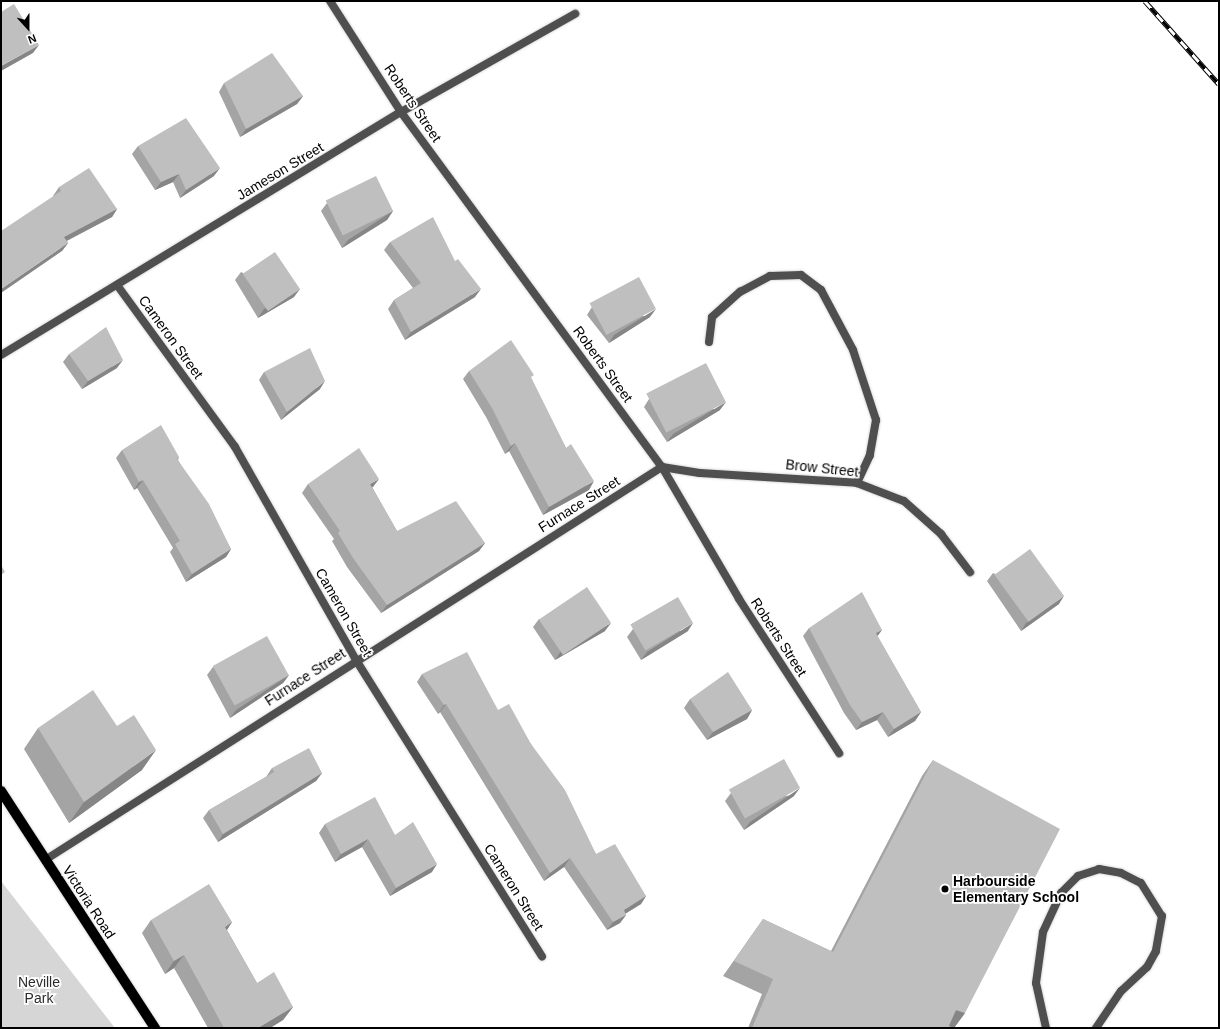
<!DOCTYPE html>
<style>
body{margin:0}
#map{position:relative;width:1220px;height:1029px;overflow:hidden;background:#fff;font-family:Helvetica,sans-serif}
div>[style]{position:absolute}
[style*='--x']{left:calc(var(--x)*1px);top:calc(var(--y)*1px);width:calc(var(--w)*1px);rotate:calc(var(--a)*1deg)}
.green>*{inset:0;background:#d6d6d6}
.roads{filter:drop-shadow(0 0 1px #dbdbdb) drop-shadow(0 0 1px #dbdbdb)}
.service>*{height:8px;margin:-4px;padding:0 4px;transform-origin:4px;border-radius:4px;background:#4f4f4f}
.minor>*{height:8px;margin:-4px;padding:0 4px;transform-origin:4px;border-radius:4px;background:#4f4f4f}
.primary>*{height:10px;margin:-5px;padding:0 5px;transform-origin:5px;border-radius:5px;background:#000}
.rail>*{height:4.5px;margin-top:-2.25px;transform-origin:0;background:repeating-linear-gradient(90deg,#fff 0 9px,#000 0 18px);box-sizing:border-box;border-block:1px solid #000}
.wall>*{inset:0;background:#a4a4a4}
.shaded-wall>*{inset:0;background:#868686}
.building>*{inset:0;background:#bfbfbf;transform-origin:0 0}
.dots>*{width:11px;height:11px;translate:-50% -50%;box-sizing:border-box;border:2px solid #fff;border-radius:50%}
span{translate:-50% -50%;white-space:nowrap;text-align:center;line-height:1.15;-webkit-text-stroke:3.5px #fff;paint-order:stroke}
.street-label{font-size:14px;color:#000}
.poi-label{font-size:14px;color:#000;font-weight:700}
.left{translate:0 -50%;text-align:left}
.park-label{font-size:14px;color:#2d2d2d}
.frame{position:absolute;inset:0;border:2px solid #000;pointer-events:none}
.north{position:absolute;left:8px;top:8px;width:40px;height:40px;-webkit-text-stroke:3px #fff;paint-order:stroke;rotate:159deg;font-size:11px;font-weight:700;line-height:16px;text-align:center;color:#000}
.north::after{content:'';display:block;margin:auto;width:14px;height:18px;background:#000;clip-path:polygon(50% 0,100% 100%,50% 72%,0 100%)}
</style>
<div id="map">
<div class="green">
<i style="clip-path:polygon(1px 881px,115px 1028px,1px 1028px)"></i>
</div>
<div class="roads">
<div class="service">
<i style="--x:709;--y:342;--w:25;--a:-83"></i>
<i style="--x:712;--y:317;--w:38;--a:-42"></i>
<i style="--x:740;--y:292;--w:34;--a:-28"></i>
<i style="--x:770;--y:276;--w:31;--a:-2"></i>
<i style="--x:801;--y:275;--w:25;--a:37"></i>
<i style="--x:821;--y:290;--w:68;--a:61.9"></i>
<i style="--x:853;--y:350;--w:74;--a:71.8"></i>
<i style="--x:876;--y:420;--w:36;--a:100"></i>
<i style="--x:870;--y:455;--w:31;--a:115"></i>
<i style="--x:1046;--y:1028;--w:46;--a:-102.5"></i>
<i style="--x:1036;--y:983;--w:51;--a:-82.2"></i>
<i style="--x:1043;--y:932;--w:43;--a:-65.2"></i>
<i style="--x:1061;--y:893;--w:24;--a:-45"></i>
<i style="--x:1078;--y:876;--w:22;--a:-18"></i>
<i style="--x:1099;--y:869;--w:22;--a:10"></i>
<i style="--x:1121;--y:873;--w:22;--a:27"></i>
<i style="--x:1141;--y:883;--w:39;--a:58"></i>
<i style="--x:1162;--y:916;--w:36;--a:100"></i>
<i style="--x:1156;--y:951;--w:18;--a:119"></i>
<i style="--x:1147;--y:967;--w:35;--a:137"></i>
<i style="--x:1121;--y:991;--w:45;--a:124"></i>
</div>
<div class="minor">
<i style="--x:330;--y:1;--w:132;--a:57.4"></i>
<i style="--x:401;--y:112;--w:441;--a:53.7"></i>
<i style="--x:662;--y:467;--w:153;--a:59.7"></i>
<i style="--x:739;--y:599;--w:184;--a:57"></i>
<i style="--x:117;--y:285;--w:200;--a:53.9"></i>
<i style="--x:235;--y:447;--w:245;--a:60.4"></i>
<i style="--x:356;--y:660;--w:350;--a:57.9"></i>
<i style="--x:1;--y:355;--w:468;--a:-31.3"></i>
<i style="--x:401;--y:112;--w:200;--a:-29.4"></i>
<i style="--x:662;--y:467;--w:38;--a:9"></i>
<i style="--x:700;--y:473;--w:157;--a:3.6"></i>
<i style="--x:857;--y:483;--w:50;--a:21"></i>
<i style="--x:904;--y:501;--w:50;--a:41.7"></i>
<i style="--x:941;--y:534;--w:48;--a:52.7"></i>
<i style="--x:45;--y:860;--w:732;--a:-32.5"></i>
</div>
<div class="primary">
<i style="--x:1;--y:791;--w:283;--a:57"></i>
</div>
</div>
<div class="rail">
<i style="--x:1145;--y:1;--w:111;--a:48.3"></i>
</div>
<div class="wall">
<i style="clip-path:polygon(224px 83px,303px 96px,297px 104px,240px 137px,219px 92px)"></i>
<i style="clip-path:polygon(138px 146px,214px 176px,180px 198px,173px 182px,155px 190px,132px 154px)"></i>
<i style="clip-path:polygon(59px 187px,117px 209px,112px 217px,67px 241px,68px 243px,62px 251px,53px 196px)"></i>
<i style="clip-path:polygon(327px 203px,393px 211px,387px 220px,342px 248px,321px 211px)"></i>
<i style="clip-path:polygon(390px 242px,475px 297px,405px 340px,388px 309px,394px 300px,413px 288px,384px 250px)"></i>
<i style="clip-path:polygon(241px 272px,294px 297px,258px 318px,235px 280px)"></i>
<i style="clip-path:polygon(592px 307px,650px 317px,609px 343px,587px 315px)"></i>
<i style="clip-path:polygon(69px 354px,117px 368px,82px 389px,63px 362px)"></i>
<i style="clip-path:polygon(469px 371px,531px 379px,566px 448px,589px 490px,543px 515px,509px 451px,505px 454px,486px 417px,463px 379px)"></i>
<i style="clip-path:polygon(264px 372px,320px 389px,281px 420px,259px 380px)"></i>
<i style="clip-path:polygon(649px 399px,720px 410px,667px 442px,644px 407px)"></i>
<i style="clip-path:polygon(122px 450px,179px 457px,178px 460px,231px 549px,226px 557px,186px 582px,170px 552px,173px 548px,137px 488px,134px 490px,116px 458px)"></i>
<i style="clip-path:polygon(308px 484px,373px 487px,372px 487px,397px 531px,485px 543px,479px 551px,381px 613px,347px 567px,332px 541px,334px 539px,302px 493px)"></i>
<i style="clip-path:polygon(993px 573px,1059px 604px,1021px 631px,987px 581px)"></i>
<i style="clip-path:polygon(539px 619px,605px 631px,555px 660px,533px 627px)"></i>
<i style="clip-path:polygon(809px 628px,882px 630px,877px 636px,921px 712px,915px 721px,888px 737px,877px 720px,856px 730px,844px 713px,803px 636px)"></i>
<i style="clip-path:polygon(633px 629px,688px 631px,641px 660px,627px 637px)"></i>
<i style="clip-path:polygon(213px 667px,289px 675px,283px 683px,230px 718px,207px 675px)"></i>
<i style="clip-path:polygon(422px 674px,498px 710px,531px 744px,596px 854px,646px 896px,641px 904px,625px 914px,626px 915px,620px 923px,607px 930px,564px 867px,544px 881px,440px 712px,438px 714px,417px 682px)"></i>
<i style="clip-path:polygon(690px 699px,752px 710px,747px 719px,707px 740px,684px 708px)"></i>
<i style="clip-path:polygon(38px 728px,142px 770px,69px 823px,24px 749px)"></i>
<i style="clip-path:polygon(933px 760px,965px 1013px,954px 1028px,949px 1026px,948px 1028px,748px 1028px,762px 994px,723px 976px,763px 919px,831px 951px,922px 776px)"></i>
<i style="clip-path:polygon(272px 768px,322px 773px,316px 781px,218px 842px,203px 818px,209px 810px,266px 777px)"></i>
<i style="clip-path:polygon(731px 793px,794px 796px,744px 830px,725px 801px)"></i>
<i style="clip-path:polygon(325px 824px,395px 835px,432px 872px,390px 896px,362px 847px,335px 862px,319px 833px)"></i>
<i style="clip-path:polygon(151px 920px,232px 922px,227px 930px,257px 983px,293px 1007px,283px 1020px,270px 1028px,208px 1028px,174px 968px,165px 974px,142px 933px)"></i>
</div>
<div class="shaded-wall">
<i style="clip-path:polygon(39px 45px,33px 53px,1px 71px,1px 66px)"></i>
<i style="clip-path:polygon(303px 96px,297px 104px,240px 137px,246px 129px)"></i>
<i style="clip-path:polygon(220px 168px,214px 176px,180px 198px,186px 190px)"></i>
<i style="clip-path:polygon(179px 174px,173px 182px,155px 190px,161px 182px)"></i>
<i style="clip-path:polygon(117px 209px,112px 217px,58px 245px,64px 237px)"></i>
<i style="clip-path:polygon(393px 211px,387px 220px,342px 248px,348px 240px)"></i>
<i style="clip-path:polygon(68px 243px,62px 251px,1px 293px,1px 289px)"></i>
<i style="clip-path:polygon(300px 289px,294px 297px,258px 318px,264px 309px)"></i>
<i style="clip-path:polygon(481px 289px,475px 297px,405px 340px,411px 332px)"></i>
<i style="clip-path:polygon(656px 309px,650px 317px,609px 343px,614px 335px)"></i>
<i style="clip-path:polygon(123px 360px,117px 368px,82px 389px,88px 381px)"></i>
<i style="clip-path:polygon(325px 381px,320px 389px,281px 420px,287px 412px)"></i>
<i style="clip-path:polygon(726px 402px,720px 410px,667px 442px,673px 434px)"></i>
<i style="clip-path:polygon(515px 443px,509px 451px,505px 454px,511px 446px)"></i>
<i style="clip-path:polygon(379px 479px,373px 487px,365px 492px,370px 484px)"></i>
<i style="clip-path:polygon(143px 480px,137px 488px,134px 490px,139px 482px)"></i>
<i style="clip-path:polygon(594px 481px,589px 490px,543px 515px,549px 507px)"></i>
<i style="clip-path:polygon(485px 543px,479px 551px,381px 613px,387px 605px)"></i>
<i style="clip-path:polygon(231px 549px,226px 557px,186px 582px,192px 574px)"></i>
<i style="clip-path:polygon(1064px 596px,1059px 604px,1021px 631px,1026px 623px)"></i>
<i style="clip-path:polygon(611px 623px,605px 631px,555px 660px,561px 651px)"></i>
<i style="clip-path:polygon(693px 623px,688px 631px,641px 660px,647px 652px)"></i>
<i style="clip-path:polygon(882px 630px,876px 638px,876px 633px)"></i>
<i style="clip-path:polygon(289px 675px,283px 683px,230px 718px,236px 710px)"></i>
<i style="clip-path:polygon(446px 704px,440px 712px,438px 714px,444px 705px)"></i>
<i style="clip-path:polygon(752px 710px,747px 719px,707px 740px,713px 732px)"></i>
<i style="clip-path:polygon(883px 712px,877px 720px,856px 730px,862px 722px)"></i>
<i style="clip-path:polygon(921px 712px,915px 721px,888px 737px,894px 729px)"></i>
<i style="clip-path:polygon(156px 750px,142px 770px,69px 823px,84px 802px)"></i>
<i style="clip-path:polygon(322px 773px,316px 781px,218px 842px,223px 834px)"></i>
<i style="clip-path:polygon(800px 788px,794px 796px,744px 830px,750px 822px)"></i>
<i style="clip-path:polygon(368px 839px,362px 847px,335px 862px,341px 854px)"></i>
<i style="clip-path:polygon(570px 858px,564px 867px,544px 881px,550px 873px)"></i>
<i style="clip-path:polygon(437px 864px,432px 872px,390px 896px,396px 888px)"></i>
<i style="clip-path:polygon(646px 896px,641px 904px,618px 918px,624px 910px)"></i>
<i style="clip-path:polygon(626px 915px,620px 923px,607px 930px,613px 922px)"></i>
<i style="clip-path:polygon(232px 922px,223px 936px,225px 927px)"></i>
<i style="clip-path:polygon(184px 955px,174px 968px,165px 974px,174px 961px)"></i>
<i style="clip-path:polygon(293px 1007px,283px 1020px,270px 1028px,258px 1028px)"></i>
<i style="clip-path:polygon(956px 1010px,965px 1013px,954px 1028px,945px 1025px)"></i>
</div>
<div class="building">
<i style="clip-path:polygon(14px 4px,39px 45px,1px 66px,1px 12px)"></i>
<i style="clip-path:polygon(272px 53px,303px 96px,246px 129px,224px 83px)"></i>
<i style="clip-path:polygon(186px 118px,220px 168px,186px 190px,179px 174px,161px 182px,138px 146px)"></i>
<i style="clip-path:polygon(89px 168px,117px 209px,64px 237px,68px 243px,1px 289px,1px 231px,61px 191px,59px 187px)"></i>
<i style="left:376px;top:176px;width:39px;height:56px;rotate:64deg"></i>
<i style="clip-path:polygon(433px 217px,455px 261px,458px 259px,481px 289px,411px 332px,394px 300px,421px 283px,390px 242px)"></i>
<i style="left:275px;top:252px;width:45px;height:39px;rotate:56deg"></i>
<i style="left:639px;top:277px;width:36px;height:56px;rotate:62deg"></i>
<i style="clip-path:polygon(106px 327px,123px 360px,88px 381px,69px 354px)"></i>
<i style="clip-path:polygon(511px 340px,534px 375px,531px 377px,566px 448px,571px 444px,594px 481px,549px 507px,515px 443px,511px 446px,492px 408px,469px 371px)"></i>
<i style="clip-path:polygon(310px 348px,325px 381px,287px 412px,264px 372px)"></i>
<i style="left:706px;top:363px;width:44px;height:67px;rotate:63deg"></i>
<i style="clip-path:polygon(161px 425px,179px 457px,177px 459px,209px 504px,231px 549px,192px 574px,175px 544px,180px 541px,143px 480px,139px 482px,122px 450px)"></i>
<i style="clip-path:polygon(359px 448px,379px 479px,370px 484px,397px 531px,456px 501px,485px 543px,387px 605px,353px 558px,338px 533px,340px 531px,308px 484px)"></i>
<i style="left:1030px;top:549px;width:58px;height:44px;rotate:54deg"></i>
<i style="clip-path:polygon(1px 565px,5px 572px,1px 575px)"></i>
<i style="left:587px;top:587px;width:43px;height:58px;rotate:56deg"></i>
<i style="clip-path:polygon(862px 592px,882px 630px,876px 633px,921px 712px,894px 729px,883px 712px,862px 722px,850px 705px,809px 628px)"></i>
<i style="left:678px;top:597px;width:30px;height:55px;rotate:60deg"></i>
<i style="left:267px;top:636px;width:45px;height:62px;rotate:61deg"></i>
<i style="clip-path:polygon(467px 652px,498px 710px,509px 704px,531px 744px,565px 790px,596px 854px,615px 844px,646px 896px,624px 910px,626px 915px,613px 922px,570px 858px,550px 873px,446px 704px,444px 705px,422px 674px)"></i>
<i style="clip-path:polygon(728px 672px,752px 710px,713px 732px,690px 699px)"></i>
<i style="clip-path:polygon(93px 690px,117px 726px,134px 715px,156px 750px,84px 802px,38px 728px)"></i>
<i style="clip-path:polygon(309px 748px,322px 773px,223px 834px,209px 810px,274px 772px,272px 768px)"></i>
<i style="left:784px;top:759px;width:33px;height:63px;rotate:61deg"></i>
<i style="clip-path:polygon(933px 760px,1060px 829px,965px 1013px,956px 1010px,948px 1028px,752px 1028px,773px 979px,734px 961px,763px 919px,833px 952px)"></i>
<i style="clip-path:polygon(375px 797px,395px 835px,413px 822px,437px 864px,396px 888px,368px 839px,341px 854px,325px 824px)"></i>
<i style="clip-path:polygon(209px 884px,232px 922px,225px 927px,257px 983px,274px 972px,293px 1007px,258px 1028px,224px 1028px,184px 955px,174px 961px,151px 920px)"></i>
</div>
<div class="dots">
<i style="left:945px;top:889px;background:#000"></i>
</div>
<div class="street-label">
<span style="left:413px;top:103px;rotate:56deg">Roberts Street</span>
<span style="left:280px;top:171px;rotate:-31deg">Jameson Street</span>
<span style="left:171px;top:337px;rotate:54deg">Cameron Street</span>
<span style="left:603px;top:364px;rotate:54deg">Roberts Street</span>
<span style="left:822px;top:468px;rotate:6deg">Brow Street</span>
<span style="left:579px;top:504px;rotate:-32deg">Furnace Street</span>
<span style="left:344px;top:612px;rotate:60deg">Cameron Street</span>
<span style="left:779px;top:637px;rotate:57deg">Roberts Street</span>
<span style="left:305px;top:677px;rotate:-33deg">Furnace Street</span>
<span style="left:514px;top:887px;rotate:58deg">Cameron Street</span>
<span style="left:89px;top:902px;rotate:57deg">Victoria Road</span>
</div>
<div class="poi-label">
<span class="left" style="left:953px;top:889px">Harbourside<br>Elementary School</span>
</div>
<div class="park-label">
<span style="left:39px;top:990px">Neville<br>Park</span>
</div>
<div class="frame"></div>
<div class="north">N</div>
</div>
